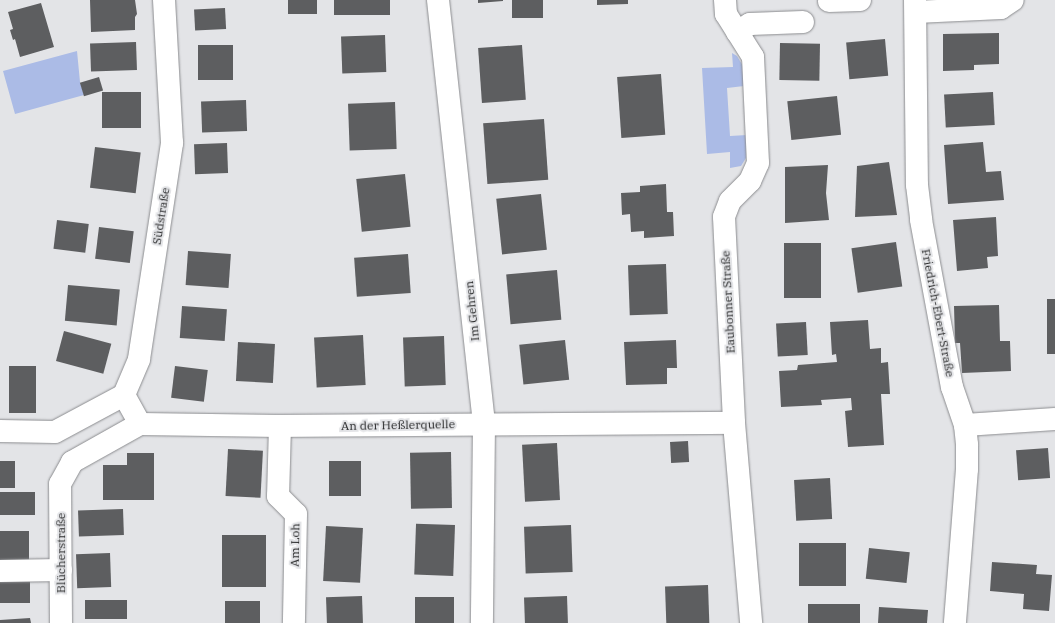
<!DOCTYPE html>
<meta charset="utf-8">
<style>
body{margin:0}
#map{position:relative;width:1055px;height:623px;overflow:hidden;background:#e3e4e7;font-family:"IBM Plex Serif",serif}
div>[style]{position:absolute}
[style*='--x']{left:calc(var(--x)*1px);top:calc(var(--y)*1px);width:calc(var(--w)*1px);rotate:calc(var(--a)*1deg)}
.green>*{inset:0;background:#abbbe6}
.building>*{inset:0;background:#5d5e60;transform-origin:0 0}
.roads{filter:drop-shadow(0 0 1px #8b8c8f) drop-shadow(0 0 1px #8b8c8f)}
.minor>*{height:22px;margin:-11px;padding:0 11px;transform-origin:11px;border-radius:11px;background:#fff}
span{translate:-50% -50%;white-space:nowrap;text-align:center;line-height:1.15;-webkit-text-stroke:4px #e3e4e7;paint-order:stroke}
.street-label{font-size:12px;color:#272829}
</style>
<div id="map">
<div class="green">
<i style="clip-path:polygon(77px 51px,80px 82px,84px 95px,15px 114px,3px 71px)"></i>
<i style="clip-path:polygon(732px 53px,737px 56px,743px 66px,744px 86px,727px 88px,730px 136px,747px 135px,746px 158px,741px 166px,730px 168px,730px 152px,707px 154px,702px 68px,733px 67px)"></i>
</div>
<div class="building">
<i style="clip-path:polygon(90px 0,135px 0,137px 14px,135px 17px,135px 30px,91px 32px)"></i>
<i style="left:288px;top:0;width:29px;height:14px"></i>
<i style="left:334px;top:0;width:56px;height:15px"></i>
<i style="clip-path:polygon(478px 0,503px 0,503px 1px,478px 3px)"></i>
<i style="left:512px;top:0;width:31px;height:18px"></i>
<i style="clip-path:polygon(597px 0,628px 0,628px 4px,597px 5px)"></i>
<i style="clip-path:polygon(41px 3px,54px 47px,20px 57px,15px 39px,13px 40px,10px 30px,13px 29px,8px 12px)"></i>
<i style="left:225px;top:8px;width:21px;height:31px;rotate:87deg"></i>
<i style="clip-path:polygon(999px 33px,999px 64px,974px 65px,974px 70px,943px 71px,943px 34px)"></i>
<i style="left:385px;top:35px;width:37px;height:44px;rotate:88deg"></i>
<i style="left:885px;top:39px;width:37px;height:39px;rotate:85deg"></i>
<i style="left:136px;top:42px;width:28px;height:46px;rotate:88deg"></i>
<i style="left:780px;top:43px;width:40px;height:37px;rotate:1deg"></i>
<i style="left:198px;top:45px;width:35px;height:35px"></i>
<i style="left:522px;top:45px;width:55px;height:44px;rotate:86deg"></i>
<i style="left:661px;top:74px;width:61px;height:44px;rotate:86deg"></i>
<i style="left:99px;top:77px;width:14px;height:20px;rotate:73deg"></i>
<i style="left:102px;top:92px;width:39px;height:36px"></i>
<i style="left:993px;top:92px;width:33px;height:49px;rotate:87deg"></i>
<i style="left:837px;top:96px;width:39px;height:50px;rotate:84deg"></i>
<i style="left:246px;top:100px;width:31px;height:45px;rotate:88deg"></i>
<i style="left:395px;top:102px;width:47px;height:47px;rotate:88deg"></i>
<i style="left:544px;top:119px;width:61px;height:61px;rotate:86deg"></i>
<i style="clip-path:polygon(983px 142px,986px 172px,1001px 171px,1004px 200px,948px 204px,944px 145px)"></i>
<i style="left:227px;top:143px;width:30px;height:33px;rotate:88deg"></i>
<i style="left:95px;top:147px;width:46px;height:41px;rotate:7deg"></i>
<i style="clip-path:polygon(889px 162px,897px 215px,855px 217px,857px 166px)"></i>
<i style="clip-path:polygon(828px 165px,826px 193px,829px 220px,785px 223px,785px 167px)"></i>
<i style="left:405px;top:174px;width:53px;height:49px;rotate:84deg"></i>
<i style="clip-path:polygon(666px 184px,667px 212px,673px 212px,674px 236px,644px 238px,644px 231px,631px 232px,630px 214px,622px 215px,621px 193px,640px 192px,640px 186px)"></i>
<i style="left:541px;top:194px;width:56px;height:45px;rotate:84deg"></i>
<i style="clip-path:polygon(996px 217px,998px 256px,987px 257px,988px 268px,957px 271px,953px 220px)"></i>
<i style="left:57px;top:220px;width:32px;height:29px;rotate:7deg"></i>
<i style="left:99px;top:227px;width:35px;height:32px;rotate:7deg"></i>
<i style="left:896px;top:242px;width:45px;height:45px;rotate:82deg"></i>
<i style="left:784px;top:243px;width:37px;height:55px"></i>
<i style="left:188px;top:251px;width:43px;height:34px;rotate:4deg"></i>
<i style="left:408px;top:254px;width:39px;height:54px;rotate:86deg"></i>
<i style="left:666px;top:264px;width:50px;height:38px;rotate:88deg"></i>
<i style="left:557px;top:270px;width:50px;height:51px;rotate:85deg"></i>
<i style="left:68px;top:285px;width:52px;height:36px;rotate:5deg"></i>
<i style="left:1047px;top:299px;width:8px;height:55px"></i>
<i style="clip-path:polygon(999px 305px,1000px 341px,1010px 341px,1011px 371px,962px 373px,960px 343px,955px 343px,954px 306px)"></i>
<i style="left:182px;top:306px;width:45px;height:32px;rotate:4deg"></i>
<i style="clip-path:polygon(868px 320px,870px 349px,881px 348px,881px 363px,888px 362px,890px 394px,881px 394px,884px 445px,848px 447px,845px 411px,852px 410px,851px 398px,821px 400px,822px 405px,781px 407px,779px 371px,797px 370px,798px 365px,837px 362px,836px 354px,832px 355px,830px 322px)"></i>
<i style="left:806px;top:322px;width:33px;height:30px;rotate:87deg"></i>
<i style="left:64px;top:331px;width:49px;height:31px;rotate:15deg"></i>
<i style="left:363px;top:335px;width:50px;height:49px;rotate:87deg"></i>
<i style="left:444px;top:336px;width:49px;height:41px;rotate:88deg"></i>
<i style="left:565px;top:340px;width:40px;height:46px;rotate:84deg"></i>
<i style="clip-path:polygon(676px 340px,677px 368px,667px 368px,667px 384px,626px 385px,624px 342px)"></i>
<i style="left:238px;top:342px;width:37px;height:39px;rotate:3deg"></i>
<i style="left:9px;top:366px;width:27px;height:47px"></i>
<i style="left:175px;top:366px;width:33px;height:32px;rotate:7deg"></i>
<i style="left:688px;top:441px;width:21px;height:18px;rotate:87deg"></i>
<i style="left:557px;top:443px;width:57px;height:35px;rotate:87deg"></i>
<i style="left:1048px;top:448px;width:30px;height:32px;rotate:86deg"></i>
<i style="left:228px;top:449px;width:35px;height:47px;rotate:3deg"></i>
<i style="left:451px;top:452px;width:56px;height:41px;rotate:89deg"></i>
<i style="clip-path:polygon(127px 453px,154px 453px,154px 500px,103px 500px,103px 465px,127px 465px)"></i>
<i style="left:0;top:461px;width:15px;height:27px"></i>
<i style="left:329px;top:461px;width:32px;height:35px"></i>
<i style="left:830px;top:478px;width:41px;height:36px;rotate:87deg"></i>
<i style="left:0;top:492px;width:35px;height:23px"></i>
<i style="left:123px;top:509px;width:26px;height:45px;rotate:88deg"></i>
<i style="left:455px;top:525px;width:51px;height:39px;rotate:92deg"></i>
<i style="left:571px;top:525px;width:47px;height:47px;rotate:88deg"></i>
<i style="left:326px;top:526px;width:37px;height:55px;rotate:3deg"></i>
<i style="left:0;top:531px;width:29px;height:31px"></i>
<i style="left:222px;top:535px;width:44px;height:52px"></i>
<i style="left:799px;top:543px;width:47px;height:43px"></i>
<i style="left:869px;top:548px;width:41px;height:31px;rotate:6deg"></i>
<i style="left:110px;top:553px;width:34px;height:34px;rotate:88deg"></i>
<i style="clip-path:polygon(992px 562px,1037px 565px,1036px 574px,1052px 575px,1049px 611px,1023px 609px,1024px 594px,990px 591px)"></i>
<i style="left:0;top:578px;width:30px;height:25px"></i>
<i style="left:708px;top:585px;width:38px;height:43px;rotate:88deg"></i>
<i style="left:362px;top:596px;width:27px;height:36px;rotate:88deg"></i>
<i style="left:567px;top:596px;width:27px;height:43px;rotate:88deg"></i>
<i style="left:454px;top:597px;width:26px;height:39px;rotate:90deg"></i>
<i style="left:85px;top:600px;width:42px;height:19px"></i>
<i style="left:225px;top:601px;width:35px;height:22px"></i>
<i style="left:808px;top:604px;width:52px;height:19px"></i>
<i style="clip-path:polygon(879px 607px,928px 610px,927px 623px,878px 623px)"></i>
<i style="clip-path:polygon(30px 618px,31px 623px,0 623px,0 620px)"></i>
</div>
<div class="roads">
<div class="minor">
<i style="--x:438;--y:0;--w:425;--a:83.8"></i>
<i style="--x:484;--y:423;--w:200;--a:90.6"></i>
<i style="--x:725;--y:0;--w:14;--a:86"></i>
<i style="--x:726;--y:14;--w:51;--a:57.9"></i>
<i style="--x:753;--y:57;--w:106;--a:87.3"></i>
<i style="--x:758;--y:163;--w:20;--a:114"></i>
<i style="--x:750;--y:181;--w:28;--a:135"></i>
<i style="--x:730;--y:201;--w:17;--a:111"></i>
<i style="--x:724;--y:217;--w:206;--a:87.2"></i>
<i style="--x:734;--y:423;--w:201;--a:85.1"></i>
<i style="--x:915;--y:0;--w:185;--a:89.4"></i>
<i style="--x:917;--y:185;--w:35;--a:83"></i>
<i style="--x:921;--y:220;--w:170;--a:79.5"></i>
<i style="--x:952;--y:387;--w:40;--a:71.1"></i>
<i style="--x:965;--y:425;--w:20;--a:84"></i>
<i style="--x:967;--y:445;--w:24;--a:90"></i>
<i style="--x:967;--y:469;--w:154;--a:94.5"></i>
<i style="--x:829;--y:1;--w:31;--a:-2"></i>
<i style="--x:916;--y:12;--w:85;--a:-2.7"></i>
<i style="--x:1001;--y:8;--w:14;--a:-34"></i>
<i style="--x:737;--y:32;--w:15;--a:-32"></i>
<i style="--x:750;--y:24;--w:53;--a:-2.2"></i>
<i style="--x:140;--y:424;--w:33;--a:-119"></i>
<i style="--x:124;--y:395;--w:39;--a:-67"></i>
<i style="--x:139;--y:359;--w:219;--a:-81.3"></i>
<i style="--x:172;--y:143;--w:143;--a:-93.2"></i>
<i style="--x:965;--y:425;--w:90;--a:-3.8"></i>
<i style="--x:280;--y:426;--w:70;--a:91.6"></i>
<i style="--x:278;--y:496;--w:25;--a:45"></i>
<i style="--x:296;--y:514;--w:109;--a:91.1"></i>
<i style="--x:0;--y:431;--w:55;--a:1"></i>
<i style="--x:55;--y:432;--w:78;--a:-28.2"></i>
<i style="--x:0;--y:571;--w:61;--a:-0.9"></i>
<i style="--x:61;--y:623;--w:139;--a:-90.4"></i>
<i style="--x:60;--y:484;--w:25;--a:-61"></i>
<i style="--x:72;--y:462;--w:78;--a:-29.2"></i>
<i style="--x:140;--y:424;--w:140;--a:0.8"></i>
<i style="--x:280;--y:426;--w:454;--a:-0.4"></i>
</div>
</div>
<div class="street-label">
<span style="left:161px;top:216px;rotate:-81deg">Südstraße</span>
<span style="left:728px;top:302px;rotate:-93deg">Eaubonner Straße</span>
<span style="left:472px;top:311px;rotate:-96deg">Im Gehren</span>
<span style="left:938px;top:313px;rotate:79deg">Friedrich-Ebert-Straße</span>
<span style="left:398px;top:425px;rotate:-1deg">An der Heßlerquelle</span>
<span style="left:295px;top:545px;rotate:-89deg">Am Loh</span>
<span style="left:61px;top:553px;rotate:-90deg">Blücherstraße</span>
</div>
</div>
